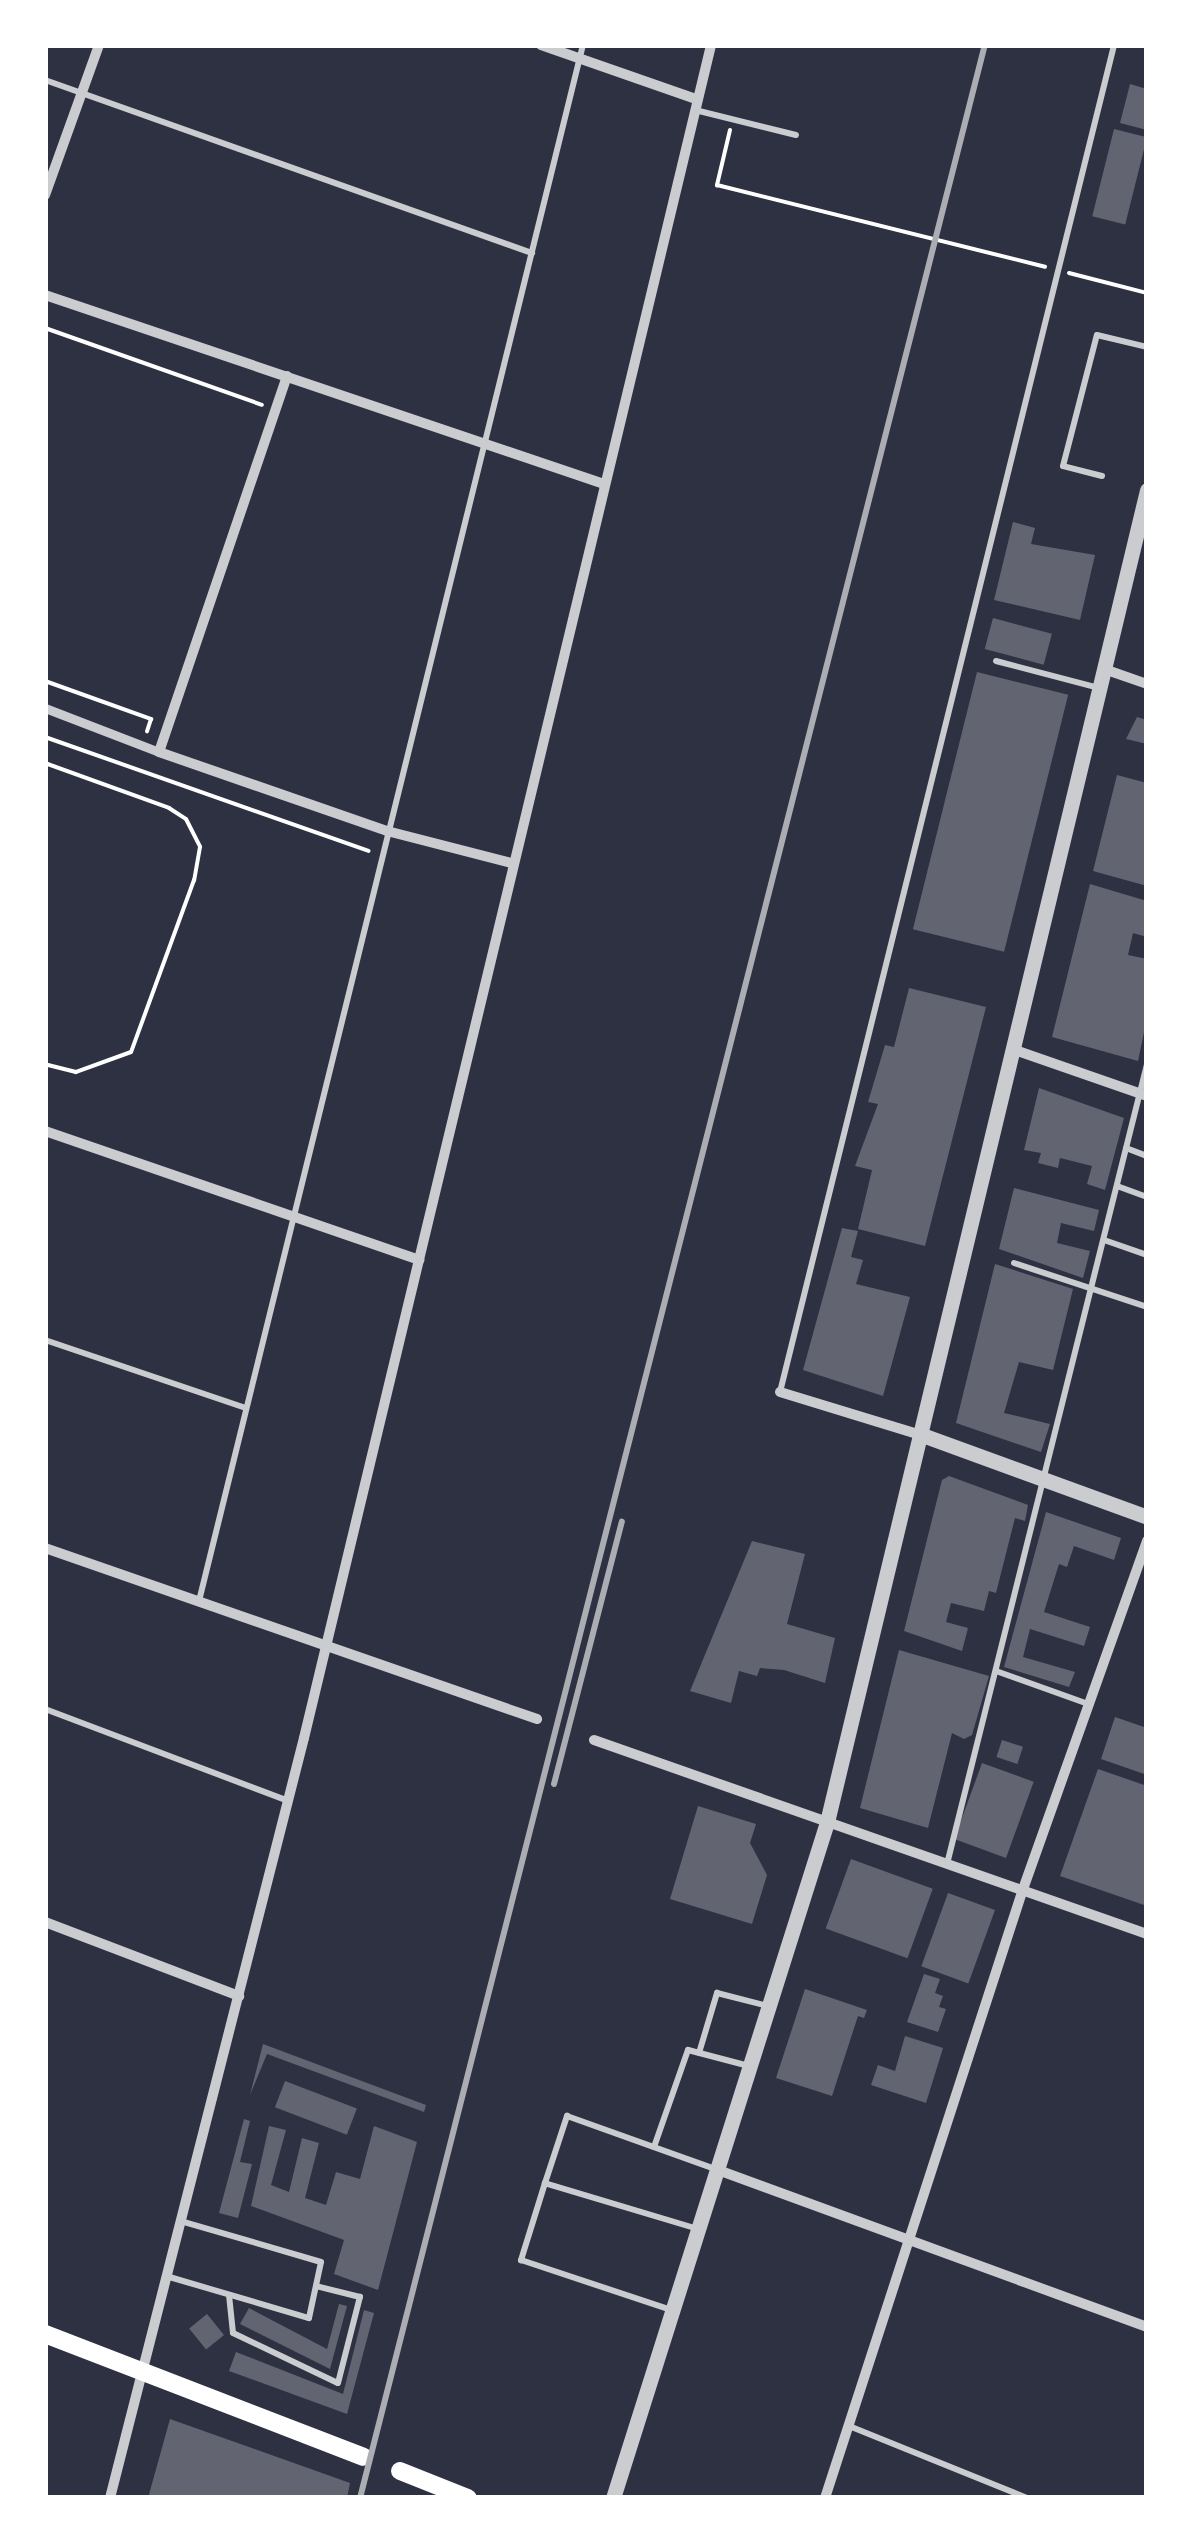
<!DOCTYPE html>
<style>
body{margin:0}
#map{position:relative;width:1192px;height:2543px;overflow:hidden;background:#2d3142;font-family:"Titillium Web",sans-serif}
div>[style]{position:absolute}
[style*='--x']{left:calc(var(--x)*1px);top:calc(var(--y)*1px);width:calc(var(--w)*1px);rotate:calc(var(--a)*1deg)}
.building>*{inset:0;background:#626471;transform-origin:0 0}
.path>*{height:4px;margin:-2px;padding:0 2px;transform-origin:2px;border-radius:2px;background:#fff}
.service>*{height:6px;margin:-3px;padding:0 3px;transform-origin:3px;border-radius:3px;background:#caccd0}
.pedestrian>*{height:9px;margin:-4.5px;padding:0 4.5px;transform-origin:4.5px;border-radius:4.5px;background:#caccd0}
.minor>*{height:10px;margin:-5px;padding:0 5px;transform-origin:5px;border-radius:5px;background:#caccd0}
.tertiary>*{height:15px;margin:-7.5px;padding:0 7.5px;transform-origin:7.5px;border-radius:7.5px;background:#caccd0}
.secondary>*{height:18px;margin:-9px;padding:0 9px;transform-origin:9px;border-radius:9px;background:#fff}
.rail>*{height:6px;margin:-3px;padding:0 3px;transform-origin:3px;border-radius:3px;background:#abadb3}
span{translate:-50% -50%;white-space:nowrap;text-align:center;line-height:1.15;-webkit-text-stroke:8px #fff;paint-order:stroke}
.frame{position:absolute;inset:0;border:48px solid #fff;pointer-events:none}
</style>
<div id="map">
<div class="building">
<i style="clip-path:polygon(1130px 84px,1147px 89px,1147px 130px,1120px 123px)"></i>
<i style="left:1114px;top:129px;width:34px;height:90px;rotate:14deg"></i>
<i style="clip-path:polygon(1013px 522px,1035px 528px,1031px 544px,1095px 555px,1080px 620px,994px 600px)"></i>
<i style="left:993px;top:618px;width:61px;height:32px;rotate:15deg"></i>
<i style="left:977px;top:672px;width:94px;height:265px;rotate:14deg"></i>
<i style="clip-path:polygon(1137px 717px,1147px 720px,1147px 744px,1126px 739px)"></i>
<i style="clip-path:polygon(1117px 775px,1147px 783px,1147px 886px,1093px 871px)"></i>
<i style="clip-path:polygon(1090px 884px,1147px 901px,1147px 937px,1133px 933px,1128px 955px,1147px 959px,1147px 1018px,1138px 1061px,1052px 1037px)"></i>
<i style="clip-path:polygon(909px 988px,986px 1007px,925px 1246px,858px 1229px,872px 1170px,855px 1166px,878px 1104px,868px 1102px,885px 1045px,894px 1047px)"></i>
<i style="clip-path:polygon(1039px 1088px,1124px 1118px,1105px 1190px,1087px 1184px,1092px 1166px,1060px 1158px,1058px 1168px,1038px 1163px,1041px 1153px,1024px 1150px)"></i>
<i style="clip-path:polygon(1014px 1188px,1099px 1210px,1094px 1231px,1061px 1223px,1057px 1243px,1090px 1251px,1083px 1278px,999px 1249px)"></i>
<i style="clip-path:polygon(842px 1228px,858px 1231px,851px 1257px,863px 1260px,856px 1284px,910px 1297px,883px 1396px,803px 1370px)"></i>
<i style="clip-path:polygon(995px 1264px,1073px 1289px,1053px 1370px,1019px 1362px,1004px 1413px,1050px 1424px,1041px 1452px,956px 1423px)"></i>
<i style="clip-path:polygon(949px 1476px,1028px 1505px,1025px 1521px,1015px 1518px,996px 1593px,989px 1591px,984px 1611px,951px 1603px,946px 1622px,968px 1628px,962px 1651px,904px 1631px,942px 1480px)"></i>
<i style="clip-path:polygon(1046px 1512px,1121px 1538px,1114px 1560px,1074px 1546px,1067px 1567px,1059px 1564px,1044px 1612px,1090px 1627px,1084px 1646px,1030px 1629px,1023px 1657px,1075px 1672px,1069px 1687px,1004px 1667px)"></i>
<i style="clip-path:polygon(752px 1541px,805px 1554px,787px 1624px,835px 1638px,825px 1683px,784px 1670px,760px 1668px,757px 1676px,739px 1671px,731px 1703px,690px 1691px)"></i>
<i style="clip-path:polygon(899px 1650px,989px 1676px,972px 1735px,964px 1739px,952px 1733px,928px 1828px,860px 1808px)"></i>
<i style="clip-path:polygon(1115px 1717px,1147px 1728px,1147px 1775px,1101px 1759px)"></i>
<i style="left:1002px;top:1740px;width:22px;height:18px;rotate:18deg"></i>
<i style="left:982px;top:1763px;width:55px;height:81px;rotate:20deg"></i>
<i style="clip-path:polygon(1098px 1769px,1147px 1786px,1147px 1906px,1060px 1876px)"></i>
<i style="clip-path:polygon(698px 1806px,756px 1824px,750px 1843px,767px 1875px,752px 1924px,670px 1899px)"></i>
<i style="left:851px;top:1859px;width:87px;height:74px;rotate:20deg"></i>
<i style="left:948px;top:1893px;width:50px;height:78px;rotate:20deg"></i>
<i style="clip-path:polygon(924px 1974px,940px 1979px,935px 1993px,943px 1996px,939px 2007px,946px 2009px,938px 2032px,907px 2022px)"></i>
<i style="clip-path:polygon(805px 1989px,867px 2010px,864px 2018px,858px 2016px,832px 2096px,776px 2078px)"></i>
<i style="clip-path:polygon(905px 2036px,943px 2048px,926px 2103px,871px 2085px,878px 2065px,895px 2071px)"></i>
<i style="clip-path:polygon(263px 2044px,426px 2105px,424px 2112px,267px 2054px,250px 2095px)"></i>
<i style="left:285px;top:2081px;width:77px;height:28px;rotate:21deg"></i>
<i style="clip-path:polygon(244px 2119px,250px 2121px,240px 2162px,252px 2164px,238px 2218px,219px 2213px)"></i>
<i style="clip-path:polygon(269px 2126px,286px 2130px,271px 2185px,289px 2192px,302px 2138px,319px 2143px,305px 2198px,326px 2205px,336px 2172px,360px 2179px,374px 2126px,417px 2142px,378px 2290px,334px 2274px,344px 2240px,251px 2206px)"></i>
<i style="clip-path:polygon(339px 2304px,347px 2306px,330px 2369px,240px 2324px,249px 2308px,327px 2349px)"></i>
<i style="clip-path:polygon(364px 2310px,374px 2313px,347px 2414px,229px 2371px,236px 2352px,343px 2394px)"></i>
<i style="left:207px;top:2314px;width:27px;height:23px;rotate:51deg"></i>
<i style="clip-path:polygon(170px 2419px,350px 2483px,347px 2498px,148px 2498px)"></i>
</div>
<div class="path">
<i style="--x:730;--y:130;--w:57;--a:103.3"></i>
<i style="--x:717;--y:185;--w:338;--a:14"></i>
<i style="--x:1069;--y:273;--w:81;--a:14.4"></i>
<i style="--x:45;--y:328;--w:230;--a:19.5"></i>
<i style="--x:45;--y:681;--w:113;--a:19.7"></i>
<i style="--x:151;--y:719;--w:13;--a:108"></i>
<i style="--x:45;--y:737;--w:343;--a:19.4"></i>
<i style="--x:45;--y:763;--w:132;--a:19.9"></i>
<i style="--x:169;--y:808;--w:20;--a:33"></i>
<i style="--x:186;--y:819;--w:31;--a:63"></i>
<i style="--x:200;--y:847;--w:34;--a:100"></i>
<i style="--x:194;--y:880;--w:183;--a:110.1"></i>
<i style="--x:131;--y:1052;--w:59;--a:160"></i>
<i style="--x:76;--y:1072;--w:32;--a:-166"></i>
</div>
<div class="service">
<i style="--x:45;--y:80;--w:517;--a:19.56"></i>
<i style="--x:695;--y:110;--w:104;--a:13.9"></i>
<i style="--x:1102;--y:476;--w:40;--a:-165.6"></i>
<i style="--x:1063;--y:466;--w:135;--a:-75.5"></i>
<i style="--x:1097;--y:335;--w:51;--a:13.5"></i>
<i style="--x:996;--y:661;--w:106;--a:14.7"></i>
<i style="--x:1126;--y:1148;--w:22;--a:21"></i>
<i style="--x:1117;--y:1186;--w:32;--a:20"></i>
<i style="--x:1104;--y:1240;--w:46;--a:19.2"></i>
<i style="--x:1014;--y:1263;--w:140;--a:18.3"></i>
<i style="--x:45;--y:1340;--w:212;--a:18.7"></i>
<i style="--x:780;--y:1392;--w:1388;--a:-76.07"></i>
<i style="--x:199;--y:1601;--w:1603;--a:-76.14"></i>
<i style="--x:996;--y:1671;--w:98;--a:19.7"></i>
<i style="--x:45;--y:1709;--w:260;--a:20.7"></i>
<i style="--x:947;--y:1864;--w:825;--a:-75.96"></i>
<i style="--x:699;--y:2053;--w:63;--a:-73.3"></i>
<i style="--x:717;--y:1993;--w:53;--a:14.3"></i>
<i style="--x:654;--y:2147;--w:103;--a:-70.7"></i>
<i style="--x:688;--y:2050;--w:63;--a:14.7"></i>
<i style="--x:545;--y:2183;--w:81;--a:107.3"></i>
<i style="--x:521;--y:2260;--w:158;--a:18.4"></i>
<i style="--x:698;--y:2229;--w:160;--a:-163.3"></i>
<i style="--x:545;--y:2183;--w:71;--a:-71.8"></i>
<i style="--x:567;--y:2116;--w:157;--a:19.7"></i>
<i style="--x:166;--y:2276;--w:149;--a:16.4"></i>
<i style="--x:309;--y:2318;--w:57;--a:-77.9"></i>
<i style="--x:321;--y:2262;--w:146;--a:-163.7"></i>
<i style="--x:229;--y:2295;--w:38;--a:84"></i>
<i style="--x:233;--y:2333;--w:116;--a:25.5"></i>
<i style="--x:338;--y:2383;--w:89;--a:-75.7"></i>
<i style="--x:360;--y:2297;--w:45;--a:-166"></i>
<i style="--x:849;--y:2426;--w:192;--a:22"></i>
</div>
<div class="pedestrian">
<i style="--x:45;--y:708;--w:122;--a:21.1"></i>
</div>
<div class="minor">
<i style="--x:541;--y:45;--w:164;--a:19.2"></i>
<i style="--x:45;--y:195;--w:159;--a:-70.2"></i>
<i style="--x:45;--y:295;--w:587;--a:18.68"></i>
<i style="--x:287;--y:376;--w:397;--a:108.8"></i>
<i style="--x:159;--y:752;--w:241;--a:19.1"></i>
<i style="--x:387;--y:831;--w:129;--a:14.4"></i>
<i style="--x:1104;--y:669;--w:46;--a:19.2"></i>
<i style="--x:1015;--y:1050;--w:140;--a:19.2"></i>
<i style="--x:45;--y:1131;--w:396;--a:19"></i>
<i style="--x:780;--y:1392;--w:151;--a:17"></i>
<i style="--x:45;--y:1548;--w:521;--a:19.17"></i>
<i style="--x:594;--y:1740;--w:586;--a:19.33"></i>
<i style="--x:45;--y:1922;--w:208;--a:20.9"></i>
<i style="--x:718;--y:2170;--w:457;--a:20.1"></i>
<i style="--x:110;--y:2498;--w:784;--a:-75.68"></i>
<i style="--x:304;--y:1738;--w:1741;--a:-76.48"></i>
<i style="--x:825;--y:2498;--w:637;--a:-71.99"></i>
<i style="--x:1022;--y:1892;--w:373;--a:-70.4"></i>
</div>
<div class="tertiary">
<i style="--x:925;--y:1436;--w:236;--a:20"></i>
<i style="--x:613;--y:2498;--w:709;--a:-72.43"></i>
<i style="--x:827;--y:1822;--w:1370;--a:-76.49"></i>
</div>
<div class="secondary">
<i style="--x:45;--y:2334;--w:341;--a:21.1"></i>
<i style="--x:400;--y:2471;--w:73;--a:21.7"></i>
</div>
<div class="rail">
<i style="--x:554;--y:1784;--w:271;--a:-75.5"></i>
<i style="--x:360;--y:2498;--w:2531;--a:-75.71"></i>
</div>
<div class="frame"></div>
</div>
